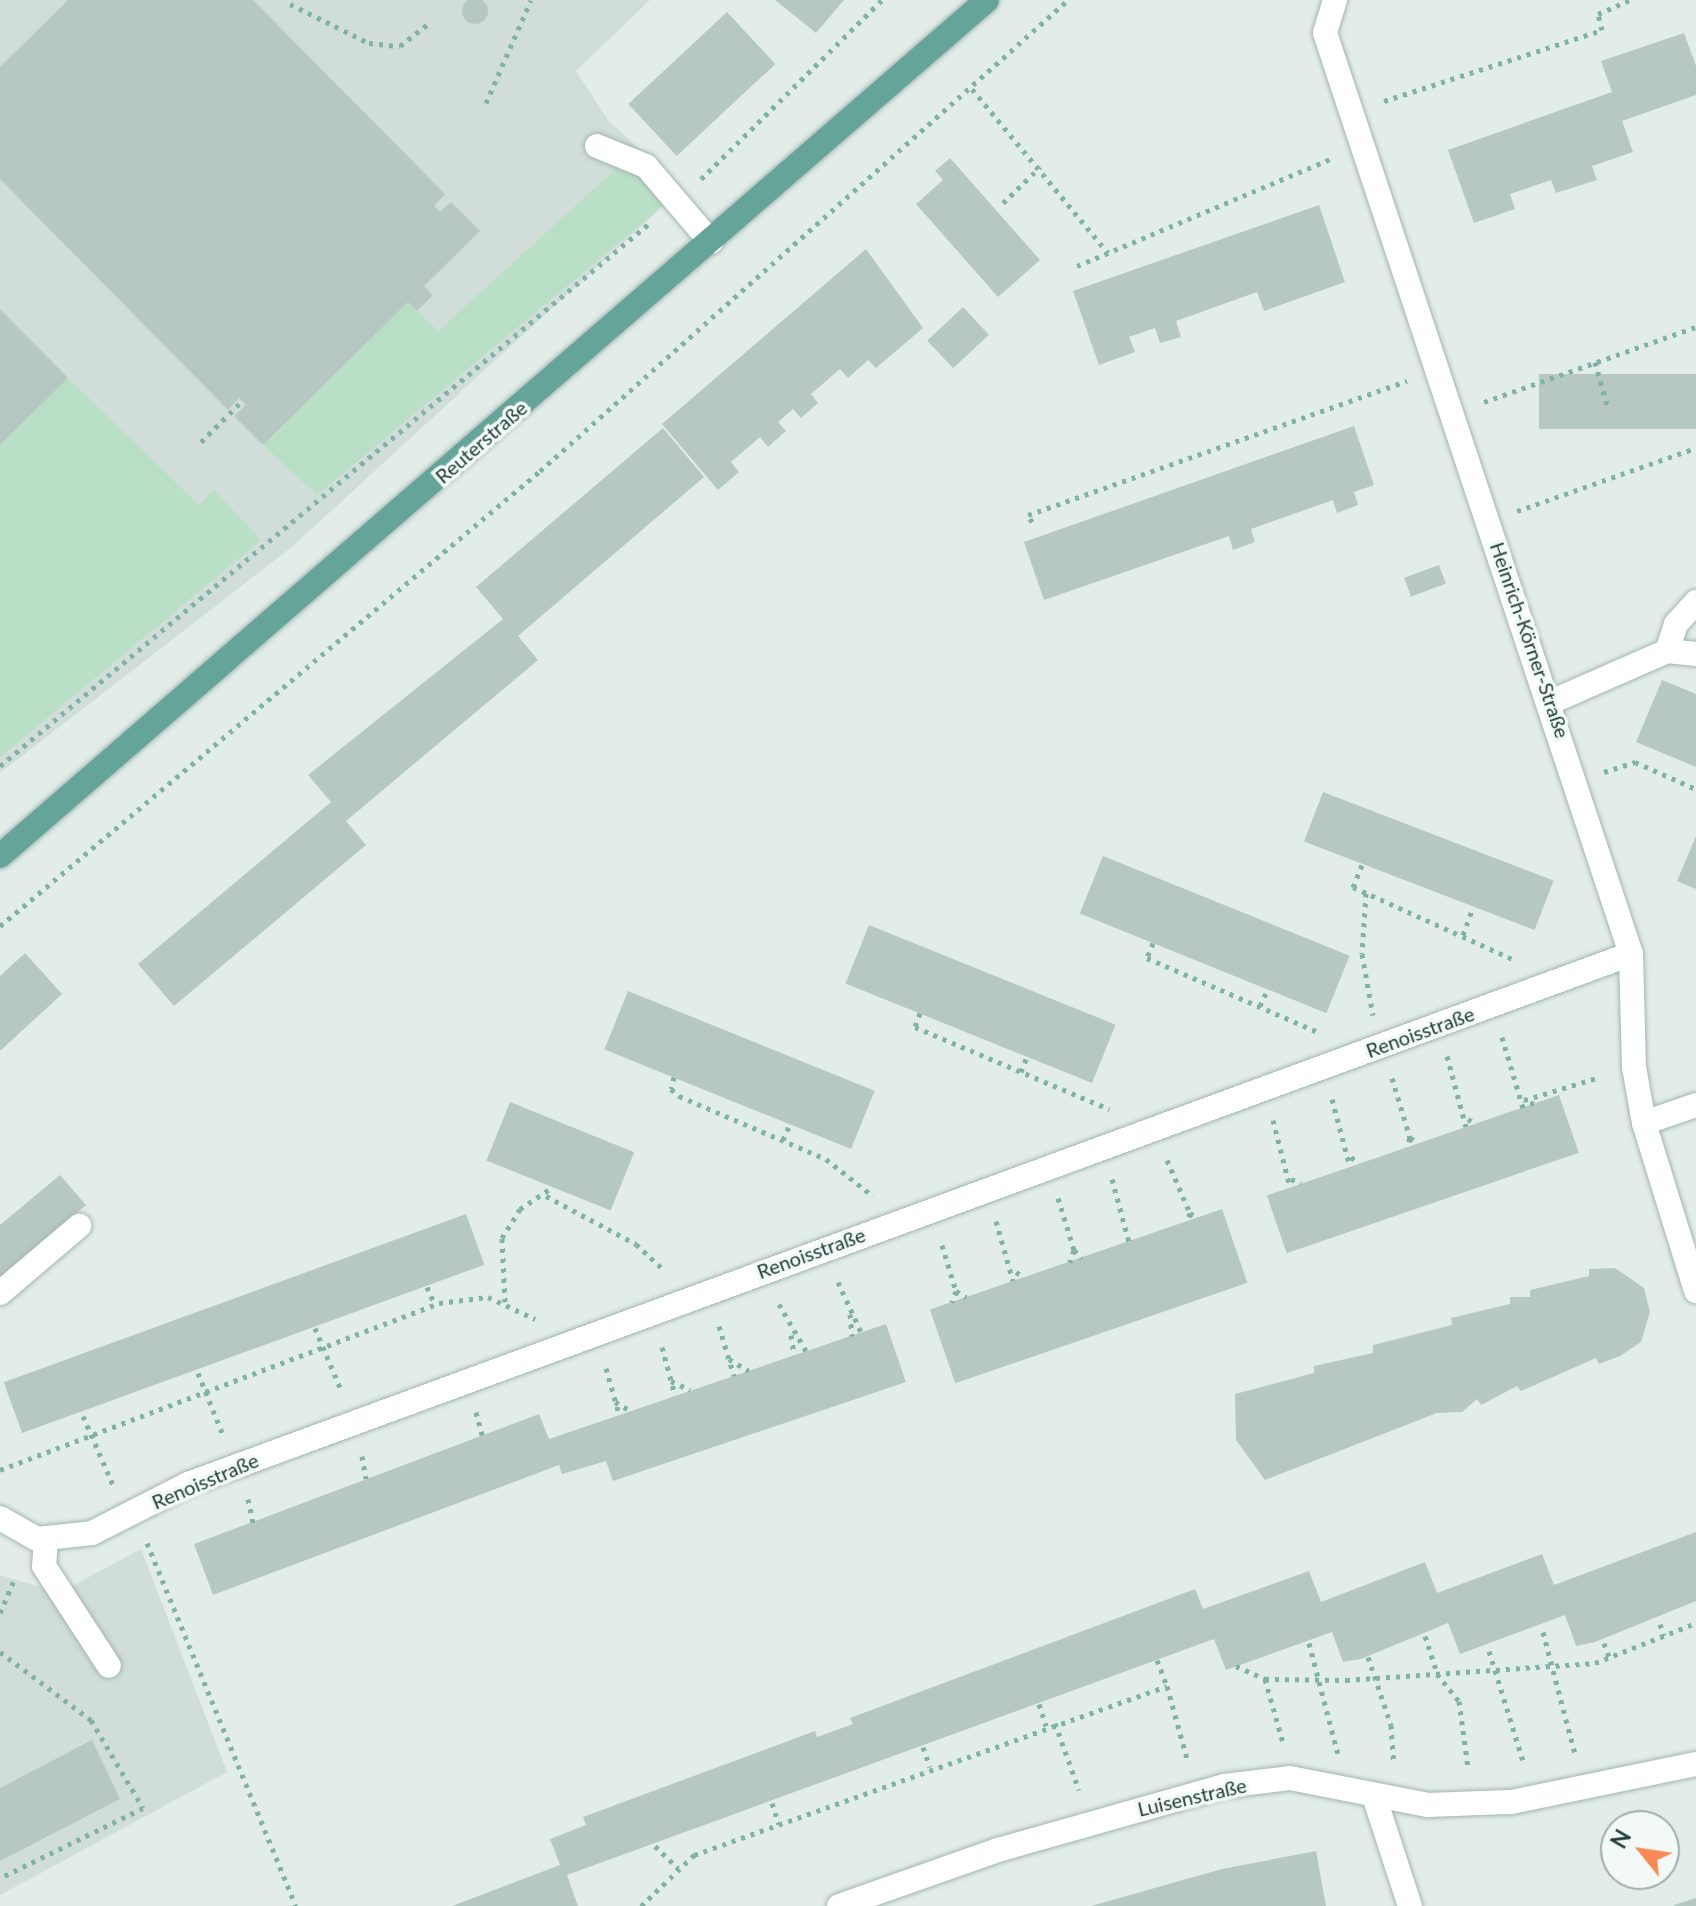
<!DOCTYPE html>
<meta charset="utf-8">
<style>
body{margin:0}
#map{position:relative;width:1696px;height:1906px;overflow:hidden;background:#e2ede9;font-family:Lato,sans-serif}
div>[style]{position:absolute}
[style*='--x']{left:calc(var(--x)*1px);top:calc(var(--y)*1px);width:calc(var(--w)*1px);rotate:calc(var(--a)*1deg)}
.built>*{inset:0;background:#d0ddd8}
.green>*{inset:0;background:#badfc7}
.building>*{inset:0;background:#b7c8c2;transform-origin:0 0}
.round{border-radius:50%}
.path>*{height:5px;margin-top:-2.5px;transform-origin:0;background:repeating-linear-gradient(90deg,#81b2a6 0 4px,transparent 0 10px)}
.roads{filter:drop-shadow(0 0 2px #a4b5b1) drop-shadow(0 0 2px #a4b5b1)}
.minor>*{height:24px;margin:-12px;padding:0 12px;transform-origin:12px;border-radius:12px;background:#fff}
.major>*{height:24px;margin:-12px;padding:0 12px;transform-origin:12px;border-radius:12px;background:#65a499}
span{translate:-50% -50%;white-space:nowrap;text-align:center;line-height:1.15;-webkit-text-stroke:7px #f3f9f7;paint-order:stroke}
.street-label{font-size:20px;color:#213f39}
.north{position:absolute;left:1600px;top:1810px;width:80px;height:80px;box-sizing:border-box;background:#f3f9f7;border:2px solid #9fafab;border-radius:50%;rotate:300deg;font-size:22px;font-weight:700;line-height:32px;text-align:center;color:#213f39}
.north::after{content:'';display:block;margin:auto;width:28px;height:36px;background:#f78956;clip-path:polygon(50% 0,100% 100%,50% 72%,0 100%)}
</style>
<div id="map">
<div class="built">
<i style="clip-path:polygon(0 0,650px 0,576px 71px,608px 120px,682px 189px,293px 546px,0 773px)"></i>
<i style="clip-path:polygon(141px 1549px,227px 1772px,0 1895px,0 1575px,44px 1588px,72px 1586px)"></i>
</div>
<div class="green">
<i style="clip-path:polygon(616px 169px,639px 175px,665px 204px,317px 495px,263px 445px,408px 302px,438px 331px)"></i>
<i style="clip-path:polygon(68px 378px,199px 505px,214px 490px,261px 540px,0 757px,0 445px)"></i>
</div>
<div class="building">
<i class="round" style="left:462px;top:-2px;width:26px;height:26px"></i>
<i style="clip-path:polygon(68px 0,253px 0,445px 194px,434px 206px,440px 212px,451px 202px,480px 231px,424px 286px,433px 295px,417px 311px,408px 302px,263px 445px,234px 416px,246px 405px,239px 398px,228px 410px,0 179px,0 67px)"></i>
<i style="clip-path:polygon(775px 0,844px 0,816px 33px)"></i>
<i style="left:727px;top:12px;width:71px;height:135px;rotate:47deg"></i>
<i style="clip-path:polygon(1684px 33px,1696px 66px,1696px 95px,1622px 121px,1633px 152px,1592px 166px,1597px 180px,1556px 193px,1551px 180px,1510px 194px,1515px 209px,1474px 223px,1448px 150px,1612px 92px,1601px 61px)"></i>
<i style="clip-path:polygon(950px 158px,1040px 260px,998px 297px,916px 204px,943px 180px,935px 171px)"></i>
<i style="clip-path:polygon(1319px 205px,1345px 282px,1264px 311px,1257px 292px,1176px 321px,1181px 337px,1160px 343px,1155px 328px,1129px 337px,1135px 352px,1099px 365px,1073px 291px)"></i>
<i style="clip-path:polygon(866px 249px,923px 328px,876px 368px,868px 360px,848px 378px,840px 369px,811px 394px,818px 403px,801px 418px,793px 409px,778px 422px,786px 431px,768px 447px,760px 437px,731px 462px,739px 472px,718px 490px,662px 424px)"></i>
<i style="left:963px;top:307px;width:38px;height:49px;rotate:47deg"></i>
<i style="clip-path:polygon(0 309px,68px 378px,0 445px)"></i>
<i style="left:1696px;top:374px;width:55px;height:157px;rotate:90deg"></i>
<i style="clip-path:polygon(1354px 426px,1374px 485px,1354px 492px,1358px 505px,1337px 513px,1333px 500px,1251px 529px,1255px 542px,1233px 550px,1229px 536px,1044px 600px,1024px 542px)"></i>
<i style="clip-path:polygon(663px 428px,704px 477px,518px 636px,538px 660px,346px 821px,366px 845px,174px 1006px,138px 964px,331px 802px,308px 775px,503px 619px,476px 587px)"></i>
<i style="left:1439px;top:565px;width:20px;height:37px;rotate:70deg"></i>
<i style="clip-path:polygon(1662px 680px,1696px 694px,1696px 767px,1636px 742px)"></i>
<i style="left:1323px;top:792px;width:247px;height:53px;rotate:21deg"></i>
<i style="clip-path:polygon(1696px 836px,1696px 889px,1677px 881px)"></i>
<i style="left:1103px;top:856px;width:266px;height:62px;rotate:22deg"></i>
<i style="left:869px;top:925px;width:266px;height:63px;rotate:22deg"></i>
<i style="clip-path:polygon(25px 953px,62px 994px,0 1051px,0 976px)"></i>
<i style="left:628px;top:991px;width:266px;height:63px;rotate:22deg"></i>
<i style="left:1559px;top:1095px;width:61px;height:309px;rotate:71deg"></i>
<i style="left:510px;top:1102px;width:134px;height:63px;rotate:22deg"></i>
<i style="clip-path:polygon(60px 1175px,86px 1205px,0 1278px,0 1225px)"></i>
<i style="left:1222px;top:1209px;width:78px;height:309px;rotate:71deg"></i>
<i style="left:466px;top:1214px;width:54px;height:492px;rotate:70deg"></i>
<i style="clip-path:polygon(1615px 1268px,1644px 1288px,1650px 1312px,1641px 1342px,1620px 1356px,1599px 1364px,1596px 1358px,1521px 1391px,1517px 1386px,1481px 1405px,1477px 1399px,1462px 1412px,1437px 1413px,1265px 1480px,1236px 1440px,1235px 1394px,1314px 1373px,1314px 1366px,1373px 1353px,1373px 1345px,1452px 1325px,1451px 1318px,1510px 1304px,1510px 1297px,1530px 1297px,1530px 1290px,1589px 1276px,1589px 1269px)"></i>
<i style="clip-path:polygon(886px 1324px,906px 1382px,613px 1481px,606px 1461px,562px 1474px,559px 1465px,213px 1595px,194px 1544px,539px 1414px,549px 1439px)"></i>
<i style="clip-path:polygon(1696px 1532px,1696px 1601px,1595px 1642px,1576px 1646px,1565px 1615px,1460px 1654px,1448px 1623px,1361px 1659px,1343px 1662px,1332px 1632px,1226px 1670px,1214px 1639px,567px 1875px,578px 1906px,452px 1906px,560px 1865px,550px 1839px,586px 1825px,583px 1817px,815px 1731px,817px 1737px,853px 1724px,850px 1718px,1195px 1589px,1203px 1609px,1309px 1571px,1321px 1602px,1425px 1562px,1437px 1593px,1542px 1554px,1554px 1585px)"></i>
<i style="clip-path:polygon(92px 1740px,120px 1799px,0 1861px,0 1788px)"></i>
<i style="clip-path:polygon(1316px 1851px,1326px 1906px,1091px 1906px,1222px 1869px)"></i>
<i style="clip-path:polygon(1696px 1898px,1696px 1906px,1674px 1906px,1674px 1905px)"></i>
</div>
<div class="path">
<i style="--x:290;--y:4;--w:88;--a:26.3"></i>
<i style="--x:369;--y:43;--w:31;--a:6"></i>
<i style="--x:400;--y:46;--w:34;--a:-38"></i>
<i style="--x:972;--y:89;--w:213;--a:50.3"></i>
<i style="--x:1384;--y:101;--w:229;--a:-18"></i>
<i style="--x:1602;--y:30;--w:16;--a:-104"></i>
<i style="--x:1598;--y:14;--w:34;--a:-24"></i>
<i style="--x:486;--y:103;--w:112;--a:-66.4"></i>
<i style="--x:701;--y:179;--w:255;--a:-44.7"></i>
<i style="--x:1003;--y:203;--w:52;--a:-44.2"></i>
<i style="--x:1077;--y:266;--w:275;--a:-22.9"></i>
<i style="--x:1595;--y:362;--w:45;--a:74.4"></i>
<i style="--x:1484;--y:402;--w:225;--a:-19.5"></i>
<i style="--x:201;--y:442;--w:58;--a:-45"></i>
<i style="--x:1517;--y:511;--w:190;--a:-19.4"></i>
<i style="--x:1032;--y:522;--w:8;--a:-120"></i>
<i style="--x:1028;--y:515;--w:402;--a:-19.5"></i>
<i style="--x:0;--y:766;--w:848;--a:-39.88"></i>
<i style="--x:1604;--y:772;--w:33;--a:-18"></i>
<i style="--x:1635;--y:762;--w:67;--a:23.9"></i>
<i style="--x:1362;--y:865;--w:24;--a:112"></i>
<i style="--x:1353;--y:887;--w:178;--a:24.3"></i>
<i style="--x:1366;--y:893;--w:61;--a:93.8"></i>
<i style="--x:1362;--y:954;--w:62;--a:79.8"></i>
<i style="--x:0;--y:926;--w:706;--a:-40.12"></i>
<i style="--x:540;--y:471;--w:708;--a:-41.73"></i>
<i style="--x:1463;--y:935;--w:29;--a:-70"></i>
<i style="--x:1153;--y:943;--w:16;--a:112"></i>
<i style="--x:1147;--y:958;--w:186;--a:23.4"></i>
<i style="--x:1260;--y:1006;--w:19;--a:-65"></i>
<i style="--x:920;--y:1013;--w:15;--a:110"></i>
<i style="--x:915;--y:1027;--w:211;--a:22.9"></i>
<i style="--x:1502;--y:1037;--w:74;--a:73.5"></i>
<i style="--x:1447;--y:1056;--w:73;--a:75"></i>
<i style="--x:1021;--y:1072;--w:17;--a:-69"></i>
<i style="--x:674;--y:1077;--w:12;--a:104"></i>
<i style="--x:671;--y:1089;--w:11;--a:41"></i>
<i style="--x:679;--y:1096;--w:160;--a:23.2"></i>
<i style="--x:826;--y:1159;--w:60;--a:38.2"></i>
<i style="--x:1392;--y:1078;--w:63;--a:73.3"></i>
<i style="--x:1410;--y:1138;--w:10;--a:114"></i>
<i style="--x:1332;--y:1099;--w:70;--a:75.2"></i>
<i style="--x:1534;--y:1104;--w:11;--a:-158"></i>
<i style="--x:1524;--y:1100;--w:79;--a:-16.8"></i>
<i style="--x:1468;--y:1119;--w:9;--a:32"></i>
<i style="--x:1273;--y:1120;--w:69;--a:75.8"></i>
<i style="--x:1410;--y:1138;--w:10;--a:29"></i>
<i style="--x:783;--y:1140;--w:17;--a:-66"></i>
<i style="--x:1351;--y:1157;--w:10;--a:37"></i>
<i style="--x:1167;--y:1160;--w:58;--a:66.5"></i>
<i style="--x:1190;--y:1213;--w:9;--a:111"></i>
<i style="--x:1112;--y:1179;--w:65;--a:74.9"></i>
<i style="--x:1291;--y:1179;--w:11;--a:22"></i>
<i style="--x:546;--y:1196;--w:102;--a:28.1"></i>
<i style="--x:636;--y:1244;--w:40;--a:43"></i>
<i style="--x:1058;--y:1198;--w:54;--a:72.9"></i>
<i style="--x:1074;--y:1250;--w:13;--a:108"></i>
<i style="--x:1190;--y:1213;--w:9;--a:36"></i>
<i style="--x:996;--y:1221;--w:62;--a:74.2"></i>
<i style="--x:942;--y:1245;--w:48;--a:73.1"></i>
<i style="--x:956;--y:1291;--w:12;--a:110"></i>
<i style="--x:1074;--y:1250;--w:11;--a:49"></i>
<i style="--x:1016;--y:1272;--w:9;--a:32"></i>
<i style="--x:838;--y:1282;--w:55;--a:65.3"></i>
<i style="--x:427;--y:1287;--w:20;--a:66"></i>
<i style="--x:956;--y:1291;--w:12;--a:31"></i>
<i style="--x:505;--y:1302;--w:64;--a:-92.7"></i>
<i style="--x:502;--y:1238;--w:34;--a:-58"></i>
<i style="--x:520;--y:1209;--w:40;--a:-34"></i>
<i style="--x:779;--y:1304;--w:54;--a:60.1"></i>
<i style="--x:850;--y:1314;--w:22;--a:85"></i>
<i style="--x:719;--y:1326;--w:52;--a:73.3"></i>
<i style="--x:315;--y:1328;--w:67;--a:67.2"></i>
<i style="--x:791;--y:1335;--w:20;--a:81"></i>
<i style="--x:662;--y:1347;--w:50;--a:74.8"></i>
<i style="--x:729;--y:1359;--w:23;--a:31"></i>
<i style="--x:606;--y:1368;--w:48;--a:74.2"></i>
<i style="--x:198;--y:1373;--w:67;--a:68"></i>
<i style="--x:671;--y:1381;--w:21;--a:25"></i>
<i style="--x:615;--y:1402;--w:18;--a:29"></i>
<i style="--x:476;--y:1412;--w:24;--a:75"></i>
<i style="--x:83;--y:1416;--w:75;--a:66.5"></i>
<i style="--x:362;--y:1456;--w:23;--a:80"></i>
<i style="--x:0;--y:1470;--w:470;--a:-20.8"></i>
<i style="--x:439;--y:1303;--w:49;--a:-7"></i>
<i style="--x:488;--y:1297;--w:52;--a:25.1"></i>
<i style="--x:248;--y:1499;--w:24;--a:78"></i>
<i style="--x:147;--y:1543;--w:392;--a:67.7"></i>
<i style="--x:0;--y:1613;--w:34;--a:-67"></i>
<i style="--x:1660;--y:1624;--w:12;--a:70"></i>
<i style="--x:1543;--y:1632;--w:126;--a:75.3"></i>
<i style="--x:1425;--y:1636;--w:40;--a:72"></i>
<i style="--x:1437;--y:1674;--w:35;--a:51"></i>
<i style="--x:1459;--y:1701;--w:68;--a:82.3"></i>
<i style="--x:1309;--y:1643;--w:115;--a:75.4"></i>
<i style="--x:1604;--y:1643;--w:15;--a:70"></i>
<i style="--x:1489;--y:1651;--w:118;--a:72.8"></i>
<i style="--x:0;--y:1652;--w:114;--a:36.8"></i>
<i style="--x:91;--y:1720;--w:102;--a:59.4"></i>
<i style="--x:143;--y:1808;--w:159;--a:153.9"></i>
<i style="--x:1368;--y:1657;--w:72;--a:71.3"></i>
<i style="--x:1391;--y:1725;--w:39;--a:86"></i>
<i style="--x:1157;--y:1660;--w:28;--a:69"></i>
<i style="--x:1236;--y:1666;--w:32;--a:24"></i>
<i style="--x:1265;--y:1679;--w:81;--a:0.7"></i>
<i style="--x:1346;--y:1680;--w:250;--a:-3.9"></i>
<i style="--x:1595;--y:1663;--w:109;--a:-21.6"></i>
<i style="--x:1265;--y:1679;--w:66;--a:74.3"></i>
<i style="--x:1039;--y:1704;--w:23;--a:72"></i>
<i style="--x:1055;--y:1723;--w:71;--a:70.3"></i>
<i style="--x:923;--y:1747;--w:21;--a:71"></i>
<i style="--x:772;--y:1803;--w:22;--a:72"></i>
<i style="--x:655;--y:1846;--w:32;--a:44"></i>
<i style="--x:641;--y:1906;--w:74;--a:-43.9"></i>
<i style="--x:694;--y:1855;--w:502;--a:-19.66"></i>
<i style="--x:1167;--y:1686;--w:79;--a:74.6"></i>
</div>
<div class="roads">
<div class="minor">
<i style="--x:1335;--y:0;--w:34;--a:107"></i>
<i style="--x:1325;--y:33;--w:971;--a:71.62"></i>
<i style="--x:1631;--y:954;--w:113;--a:88.5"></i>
<i style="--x:1634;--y:1067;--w:57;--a:79.9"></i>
<i style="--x:1644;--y:1123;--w:176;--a:72.8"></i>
<i style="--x:597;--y:146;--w:53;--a:22.2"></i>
<i style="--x:646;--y:166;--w:100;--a:49.5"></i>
<i style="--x:1696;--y:602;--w:30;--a:132"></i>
<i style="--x:1676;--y:624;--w:28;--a:108"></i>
<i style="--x:1667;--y:651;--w:29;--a:6"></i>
<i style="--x:1551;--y:702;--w:127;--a:-23.7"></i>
<i style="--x:1644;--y:1123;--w:55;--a:-19.1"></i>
<i style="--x:0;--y:1293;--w:104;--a:-40.3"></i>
<i style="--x:0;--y:1518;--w:43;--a:29.6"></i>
<i style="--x:37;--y:1539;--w:55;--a:-6.2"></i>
<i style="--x:92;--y:1533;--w:108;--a:-27"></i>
<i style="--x:188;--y:1484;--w:1537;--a:-20.17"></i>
<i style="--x:46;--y:1539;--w:27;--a:94"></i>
<i style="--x:44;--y:1566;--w:119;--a:57"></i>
<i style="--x:1374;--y:1796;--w:116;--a:71.9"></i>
<i style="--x:839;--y:1906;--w:169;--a:-19.4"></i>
<i style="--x:998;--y:1850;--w:235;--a:-15.8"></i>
<i style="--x:1224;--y:1786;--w:66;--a:-6.9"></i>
<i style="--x:1290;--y:1778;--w:141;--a:11.1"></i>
<i style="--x:1428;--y:1805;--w:83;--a:-2.1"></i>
<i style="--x:1511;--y:1802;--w:189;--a:-11.6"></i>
</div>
<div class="major">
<i style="--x:0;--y:856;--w:1306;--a:-40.93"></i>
</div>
</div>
<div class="street-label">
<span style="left:481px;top:442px;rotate:-41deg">Reuterstraße</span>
<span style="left:1530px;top:640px;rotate:71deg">Heinrich-Körner-Straße</span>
<span style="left:1420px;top:1032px;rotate:-20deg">Renoisstraße</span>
<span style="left:811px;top:1253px;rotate:-20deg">Renoisstraße</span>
<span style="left:205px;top:1481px;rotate:-23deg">Renoisstraße</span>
<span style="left:1192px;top:1797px;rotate:-13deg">Luisenstraße</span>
</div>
<div class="north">N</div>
</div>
